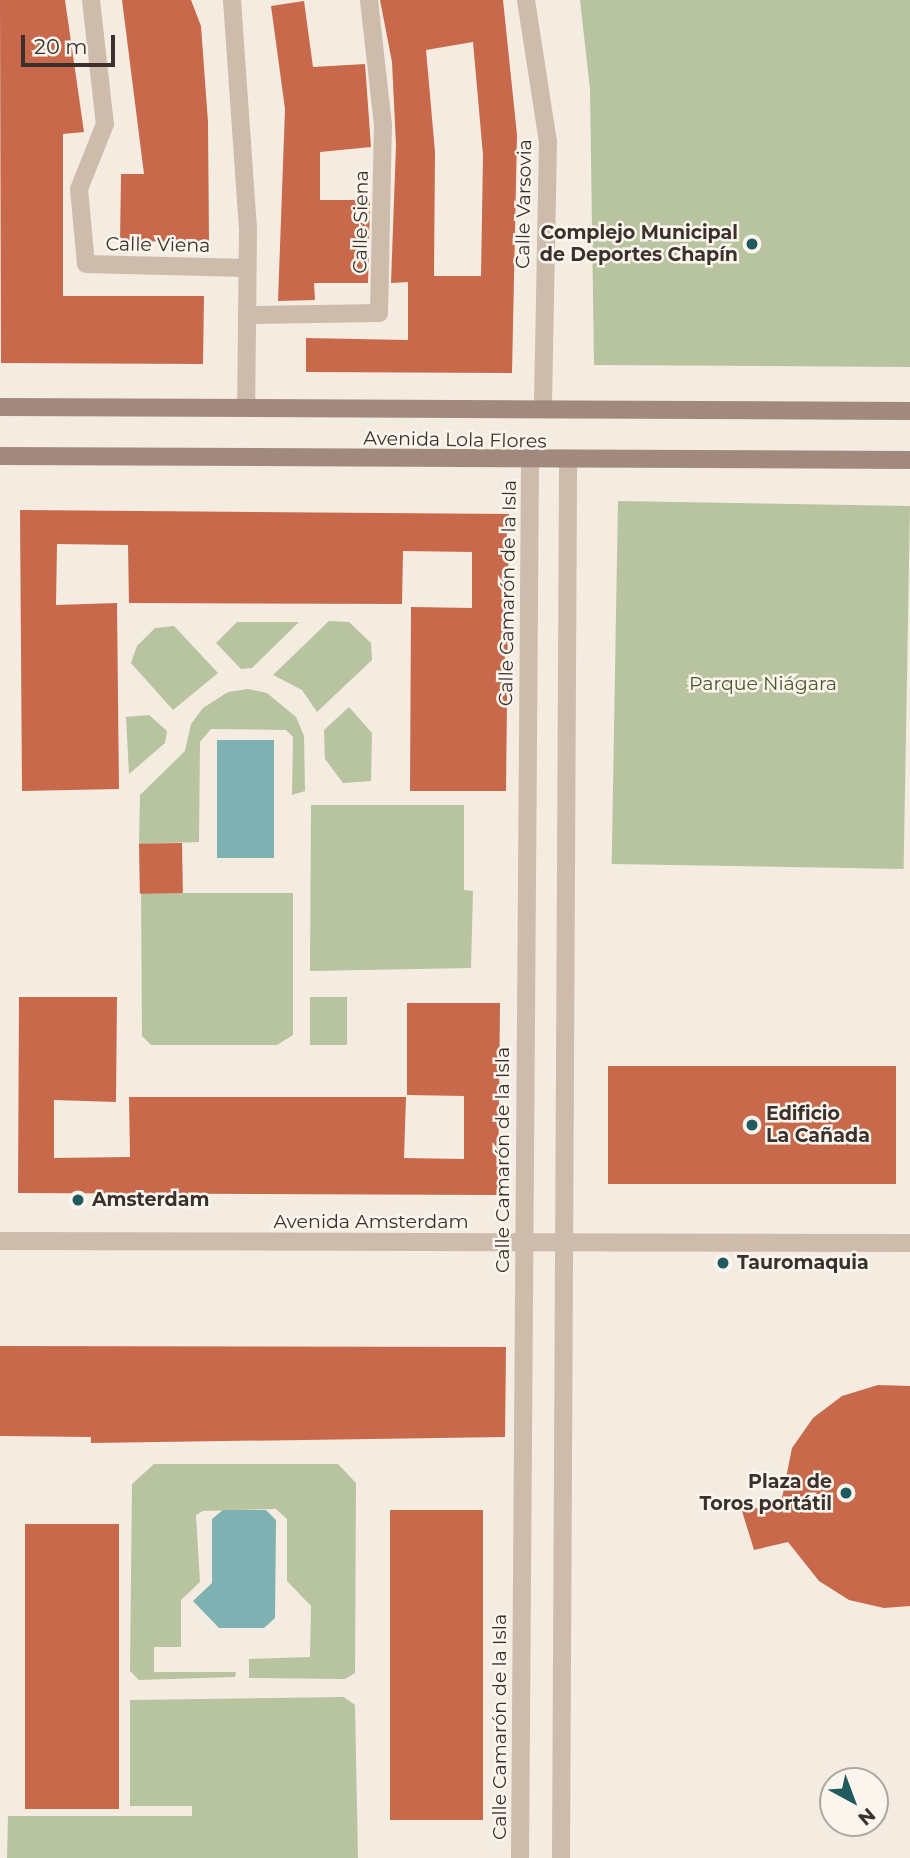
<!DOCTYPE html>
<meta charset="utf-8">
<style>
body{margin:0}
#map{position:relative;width:910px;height:1858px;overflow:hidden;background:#f4ebe1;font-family:Montserrat,sans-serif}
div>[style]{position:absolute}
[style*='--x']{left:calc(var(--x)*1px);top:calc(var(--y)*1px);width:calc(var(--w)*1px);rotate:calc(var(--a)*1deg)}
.green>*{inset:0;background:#b8c4a0;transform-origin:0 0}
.water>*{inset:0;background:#7fb0b2;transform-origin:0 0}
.building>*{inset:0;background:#c8694b;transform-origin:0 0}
.minor>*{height:18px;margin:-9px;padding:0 9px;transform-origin:9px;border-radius:9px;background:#cdbbac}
.tertiary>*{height:18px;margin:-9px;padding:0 9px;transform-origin:9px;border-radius:9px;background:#cdbbac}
.secondary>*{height:18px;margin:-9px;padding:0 9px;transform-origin:9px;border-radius:9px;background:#a18a7d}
.dots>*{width:19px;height:19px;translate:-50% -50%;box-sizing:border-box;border:4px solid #fbf5ee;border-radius:50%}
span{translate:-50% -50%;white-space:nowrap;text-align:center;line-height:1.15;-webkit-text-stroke:5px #fbf5ee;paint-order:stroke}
.street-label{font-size:19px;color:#3b302b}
.poi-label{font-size:19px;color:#3b302b;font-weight:700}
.right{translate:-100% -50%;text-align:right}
.left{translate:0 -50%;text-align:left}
.park-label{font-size:19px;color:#4a5a2e}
.north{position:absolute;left:819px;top:1767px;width:70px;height:70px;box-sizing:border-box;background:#fbf5ee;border:2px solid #aea6a0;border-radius:50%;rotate:139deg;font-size:19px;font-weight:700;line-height:28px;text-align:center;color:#3b302b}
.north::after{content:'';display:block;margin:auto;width:24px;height:32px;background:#1f5a5e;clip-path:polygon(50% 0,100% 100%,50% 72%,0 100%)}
.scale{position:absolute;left:21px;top:35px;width:94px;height:32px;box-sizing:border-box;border:4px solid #3b302b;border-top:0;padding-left:9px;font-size:21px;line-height:24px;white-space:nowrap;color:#3b302b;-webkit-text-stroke:5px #fbf5ee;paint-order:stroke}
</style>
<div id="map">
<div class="green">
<i style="clip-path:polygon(580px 0,910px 0,910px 367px,594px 365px,590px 89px)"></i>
<i style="left:618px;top:501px;width:292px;height:363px;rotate:1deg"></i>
<i style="clip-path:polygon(329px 621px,349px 622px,371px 643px,372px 660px,317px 712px,302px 690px,273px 675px)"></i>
<i style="clip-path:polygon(237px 622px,299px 622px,252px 668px,241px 669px,216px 643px)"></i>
<i style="clip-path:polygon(174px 626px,218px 673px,173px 710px,131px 663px,137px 646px,155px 628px)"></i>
<i style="clip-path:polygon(248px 689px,267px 693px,296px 717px,304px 736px,305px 791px,292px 795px,293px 737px,286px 730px,211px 729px,200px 742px,199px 842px,139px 844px,140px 795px,185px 751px,191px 724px,203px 708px,228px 692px)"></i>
<i style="clip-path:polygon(349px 707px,372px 733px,371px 781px,343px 783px,325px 759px,324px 730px)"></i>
<i style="clip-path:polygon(149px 715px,167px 731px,165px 743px,129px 774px,126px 717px)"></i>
<i style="clip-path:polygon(311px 805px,464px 805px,464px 890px,473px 891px,471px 968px,310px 971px)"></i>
<i style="clip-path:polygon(141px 893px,293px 893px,293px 1035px,277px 1045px,151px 1045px,142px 1036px)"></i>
<i style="left:347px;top:997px;width:48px;height:37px;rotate:90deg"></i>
<i style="clip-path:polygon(154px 1464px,338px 1464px,356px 1483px,355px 1673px,345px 1679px,249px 1678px,249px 1659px,310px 1657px,311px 1606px,287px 1581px,287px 1519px,276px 1509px,203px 1511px,196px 1515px,200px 1582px,181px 1600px,181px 1647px,154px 1647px,154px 1672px,236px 1672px,235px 1677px,139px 1680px,130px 1671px,132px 1484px)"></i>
<i style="clip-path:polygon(344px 1697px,355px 1705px,358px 1858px,7px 1858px,8px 1816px,192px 1816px,192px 1806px,130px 1806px,130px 1700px)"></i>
</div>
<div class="water">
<i style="left:274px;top:740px;width:118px;height:57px;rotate:90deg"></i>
<i style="clip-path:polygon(223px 1510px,266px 1510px,276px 1520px,275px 1618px,264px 1628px,219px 1628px,193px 1601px,212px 1583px,212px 1519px)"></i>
</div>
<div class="building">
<i style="clip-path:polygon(0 0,65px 0,84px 132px,63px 134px,63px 296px,204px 296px,203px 364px,1px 363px)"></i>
<i style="clip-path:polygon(122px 0,191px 0,201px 26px,208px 122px,209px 242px,120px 241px,121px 174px,144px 174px)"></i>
<i style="clip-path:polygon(evenodd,380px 0,503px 0,517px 135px,512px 373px,306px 372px,306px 338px,408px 340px,408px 282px,391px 283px,396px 145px,392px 62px,380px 0,473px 42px,483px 155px,481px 276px,434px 276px,435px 152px,426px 50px,473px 42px)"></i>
<i style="clip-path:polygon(304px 1px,313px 67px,365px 64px,371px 147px,320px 152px,320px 200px,370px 200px,368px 283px,314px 283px,315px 300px,278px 301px,285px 109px,271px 6px)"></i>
<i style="clip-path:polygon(20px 510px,509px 514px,506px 791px,410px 791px,411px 607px,472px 608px,472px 552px,403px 551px,402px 604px,129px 603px,128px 545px,57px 544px,56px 605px,117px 603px,119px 789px,22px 791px)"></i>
<i style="left:182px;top:843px;width:50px;height:43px;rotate:89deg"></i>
<i style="clip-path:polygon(19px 997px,117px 997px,116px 1102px,54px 1100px,54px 1158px,130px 1157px,129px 1097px,406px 1097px,404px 1158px,464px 1159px,464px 1096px,407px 1095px,407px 1003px,500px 1003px,498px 1195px,18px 1193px)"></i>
<i style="left:608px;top:1066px;width:288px;height:118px"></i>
<i style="clip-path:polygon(0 1346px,506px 1347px,505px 1437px,91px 1443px,91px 1437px,0 1436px)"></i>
<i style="clip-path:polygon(878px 1385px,910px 1386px,910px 1606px,884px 1608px,849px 1600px,819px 1581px,788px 1542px,754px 1550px,742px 1511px,781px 1503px,792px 1448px,813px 1418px,842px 1396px)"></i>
<i style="left:390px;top:1510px;width:93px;height:310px"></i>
<i style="left:25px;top:1524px;width:94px;height:285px"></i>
</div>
<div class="minor">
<i style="--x:91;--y:0;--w:125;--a:83.6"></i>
<i style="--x:105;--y:124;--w:70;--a:111.8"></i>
<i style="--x:79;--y:189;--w:75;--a:84.7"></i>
<i style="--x:86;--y:264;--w:161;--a:1.4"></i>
<i style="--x:232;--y:0;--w:230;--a:86"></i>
<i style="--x:248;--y:229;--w:178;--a:90.6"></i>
<i style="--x:247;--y:315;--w:132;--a:-0.9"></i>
<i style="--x:379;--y:313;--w:188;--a:-88.8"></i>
<i style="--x:383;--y:125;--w:126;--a:-96.4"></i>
<i style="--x:0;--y:1241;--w:910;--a:0.13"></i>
</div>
<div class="tertiary">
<i style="--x:526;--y:0;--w:144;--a:81.2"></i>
<i style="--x:548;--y:142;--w:267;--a:91.1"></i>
<i style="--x:520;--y:1858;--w:1396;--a:-89.59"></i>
<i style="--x:561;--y:1858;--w:1395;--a:-89.71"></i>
</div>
<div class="secondary">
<i style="--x:0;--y:407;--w:910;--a:0.25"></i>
<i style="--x:0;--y:456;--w:910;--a:0.25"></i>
</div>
<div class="dots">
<i style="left:752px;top:244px;background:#1f5a5e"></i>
<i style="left:752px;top:1125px;background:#1f5a5e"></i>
<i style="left:78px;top:1200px;background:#1f5a5e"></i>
<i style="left:723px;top:1263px;background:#1f5a5e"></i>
<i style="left:846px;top:1493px;background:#1f5a5e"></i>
</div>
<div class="street-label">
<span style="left:524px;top:204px;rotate:-89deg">Calle Varsovia</span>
<span style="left:361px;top:222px;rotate:-89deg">Calle Siena</span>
<span style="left:158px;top:245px;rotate:1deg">Calle Viena</span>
<span style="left:455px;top:440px;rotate:1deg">Avenida Lola Flores</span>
<span style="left:508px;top:593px;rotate:-89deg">Calle Camarón de la Isla</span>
<span style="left:503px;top:1160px;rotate:-90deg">Calle Camarón de la Isla</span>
<span style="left:371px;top:1222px">Avenida Amsterdam</span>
<span style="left:500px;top:1727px;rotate:-90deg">Calle Camarón de la Isla</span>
</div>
<div class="poi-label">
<span class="right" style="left:738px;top:244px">Complejo Municipal<br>de Deportes Chapín</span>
<span class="left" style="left:766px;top:1125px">Edificio<br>La Cañada</span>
<span class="left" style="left:92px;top:1200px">Amsterdam</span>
<span class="left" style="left:737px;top:1263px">Tauromaquia</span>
<span class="right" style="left:832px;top:1493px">Plaza de<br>Toros portátil</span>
</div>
<div class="park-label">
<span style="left:763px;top:684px">Parque Niágara</span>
</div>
<div class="north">N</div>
<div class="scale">20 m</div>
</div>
